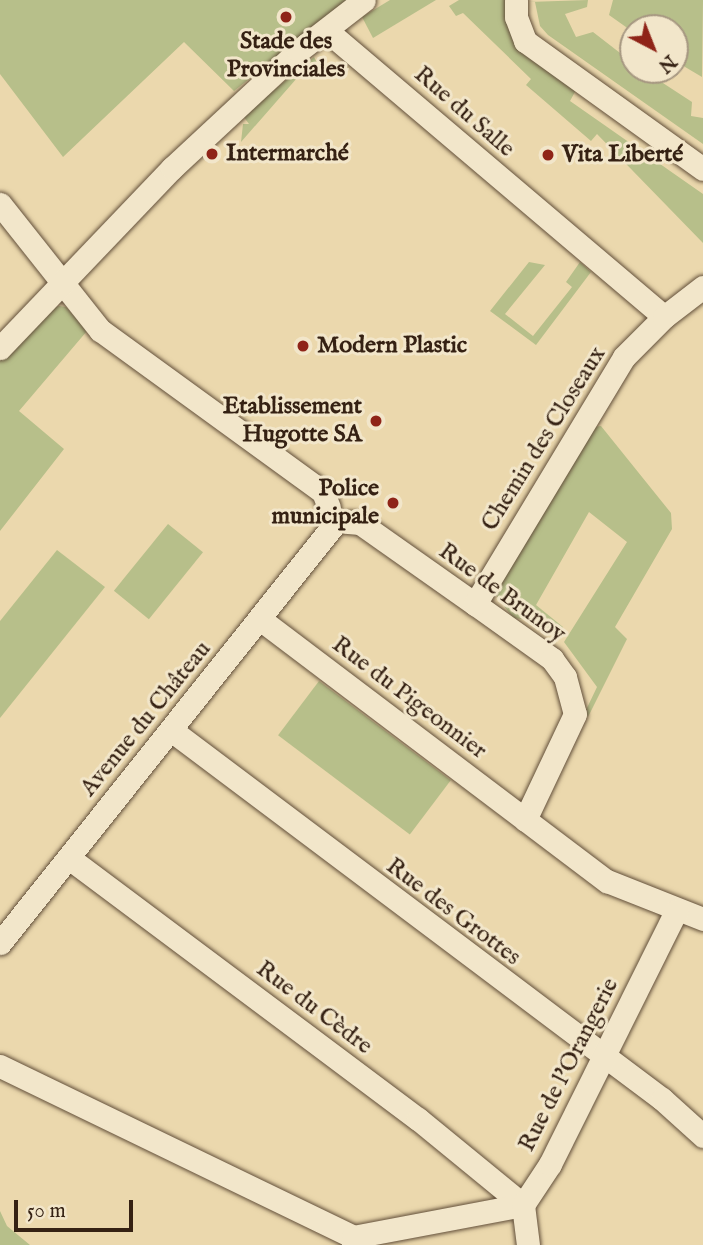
<!DOCTYPE html>
<meta charset="utf-8">
<style>
body{margin:0}
#map{position:relative;width:703px;height:1245px;overflow:hidden;background:#ebd8ad;font-family:"IM FELL English",serif}
div>[style]{position:absolute}
[style*='--x']{left:calc(var(--x)*1px);top:calc(var(--y)*1px);width:calc(var(--w)*1px);rotate:calc(var(--a)*1deg)}
.green>*{inset:0;background:#b7bf8a;transform-origin:0 0}
.roads{filter:drop-shadow(0 0 2px #624f3a) drop-shadow(0 0 2px #624f3a)}
.minor>*{height:23px;margin:-11.5px;padding:0 11.5px;transform-origin:11.5px;border-radius:11.5px;background:#f2e6ca}
.dots>*{width:19px;height:19px;translate:-50% -50%;box-sizing:border-box;border:4px solid #f2e6ca;border-radius:50%}
span{translate:-50% -50%;white-space:nowrap;text-align:center;line-height:1.15;-webkit-text-stroke:6px #f2e6ca;paint-order:stroke}
.poi-label{font-size:24px;color:#352113;font-weight:700}
.left{translate:0 -50%;text-align:left}
.right{translate:-100% -50%;text-align:right}
.street-label{font-size:24px;color:#352113}
.north{position:absolute;left:619px;top:14px;width:70px;height:70px;box-sizing:border-box;background:#f2e6ca;border:2px solid #a69781;border-radius:50%;rotate:138deg;font-size:19px;font-weight:700;line-height:28px;text-align:center;color:#352113}
.north::after{content:'';display:block;margin:auto;width:24px;height:32px;background:#8f2418;clip-path:polygon(50% 0,100% 100%,50% 72%,0 100%)}
.scale{position:absolute;left:14px;top:1200px;width:119px;height:32px;box-sizing:border-box;border:4px solid #352113;border-top:0;padding-left:9px;font-size:21px;line-height:24px;white-space:nowrap;color:#352113;-webkit-text-stroke:5px #f2e6ca;paint-order:stroke}
</style>
<div id="map">
<div class="green">
<i style="clip-path:polygon(0 0,348px 0,234px 91px,184px 42px,63px 157px,0 74px)"></i>
<i style="clip-path:polygon(390px 0,436px 0,373px 38px,362px 17px)"></i>
<i style="clip-path:polygon(459px 0,507px 0,576px 90px,570px 101px,703px 194px,703px 243px,597px 134px,591px 141px,526px 85px,531px 79px,463px 13px,456px 16px,449px 6px)"></i>
<i style="clip-path:polygon(588px 0,587px 7px,565px 14px,576px 37px,593px 32px,633px 63px,633px 70px,643px 70px,692px 102px,691px 116px,703px 118px,703px 144px,548px 35px,540px 26px,535px 2px,528px 2px)"></i>
<i style="clip-path:polygon(613px 0,703px 0,702px 77px,675px 61px,675px 28px,633px 28px,633px 32px,609px 15px)"></i>
<i style="clip-path:polygon(314px 57px,320px 68px,311px 62px,241px 142px,243px 124px,249px 124px,243px 116px)"></i>
<i style="clip-path:polygon(529px 262px,545px 265px,505px 314px,533px 336px,572px 287px,566px 282px,580px 262px,591px 272px,536px 345px,490px 311px)"></i>
<i style="clip-path:polygon(59px 306px,66px 307px,87px 331px,19px 411px,64px 449px,0 531px,0 359px,48px 309px)"></i>
<i style="clip-path:polygon(601px 426px,671px 513px,672px 529px,615px 627px,627px 639px,588px 717px,586px 710px,597px 687px,564px 642px,627px 542px,589px 512px,536px 605px,563px 627px,556px 636px,537px 621px,513px 618px,494px 592px,594px 427px)"></i>
<i style="left:168px;top:524px;width:45px;height:86px;rotate:39deg"></i>
<i style="clip-path:polygon(57px 550px,105px 587px,0 718px,0 621px)"></i>
<i style="left:319px;top:681px;width:165px;height:68px;rotate:37deg"></i>
<i style="clip-path:polygon(0 1211px,7px 1226px,30px 1245px,0 1245px)"></i>
</div>
<div class="roads">
<div class="minor">
<i style="--x:516;--y:0;--w:17;--a:90"></i>
<i style="--x:516;--y:17;--w:26;--a:69"></i>
<i style="--x:525;--y:41;--w:219;--a:35.7"></i>
<i style="--x:326;--y:30;--w:443;--a:40.3"></i>
<i style="--x:0;--y:204;--w:161;--a:51.6"></i>
<i style="--x:100;--y:330;--w:276;--a:36"></i>
<i style="--x:323;--y:492;--w:17;--a:69"></i>
<i style="--x:0;--y:348;--w:249;--a:-46.3"></i>
<i style="--x:172;--y:168;--w:172;--a:-42.9"></i>
<i style="--x:298;--y:51;--w:83;--a:-37.7"></i>
<i style="--x:348;--y:522;--w:12;--a:5"></i>
<i style="--x:360;--y:523;--w:141;--a:35.2"></i>
<i style="--x:475;--y:604;--w:95;--a:35.5"></i>
<i style="--x:552;--y:659;--w:22;--a:54"></i>
<i style="--x:565;--y:677;--w:38;--a:75"></i>
<i style="--x:575;--y:714;--w:117;--a:115.3"></i>
<i style="--x:475;--y:604;--w:288;--a:-58.9"></i>
<i style="--x:624;--y:357;--w:57;--a:-45"></i>
<i style="--x:664;--y:317;--w:49;--a:-37.6"></i>
<i style="--x:260;--y:619;--w:435;--a:37.1"></i>
<i style="--x:607;--y:881;--w:103;--a:21.6"></i>
<i style="--x:171;--y:730;--w:614;--a:36.93"></i>
<i style="--x:662;--y:1099;--w:55;--a:42.1"></i>
<i style="--x:69;--y:858;--w:436;--a:36.8"></i>
<i style="--x:418;--y:1119;--w:136;--a:39.3"></i>
<i style="--x:0;--y:943;--w:532;--a:-51.41"></i>
<i style="--x:0;--y:1066;--w:392;--a:25.8"></i>
<i style="--x:353;--y:1237;--w:8;--a:90"></i>
<i style="--x:353;--y:1237;--w:173;--a:-10.7"></i>
<i style="--x:528;--y:1245;--w:40;--a:-97.1"></i>
<i style="--x:523;--y:1205;--w:49;--a:-56.6"></i>
<i style="--x:550;--y:1164;--w:283;--a:-63.5"></i>
</div>
</div>
<div class="dots">
<i style="left:286px;top:17px;background:#8f2418"></i>
<i style="left:212px;top:154px;background:#8f2418"></i>
<i style="left:548px;top:155px;background:#8f2418"></i>
<i style="left:303px;top:346px;background:#8f2418"></i>
<i style="left:376px;top:421px;background:#8f2418"></i>
<i style="left:393px;top:503px;background:#8f2418"></i>
</div>
<div class="poi-label">
<span style="left:286px;top:56px">Stade des<br>Provinciales</span>
<span class="left" style="left:226px;top:154px">Intermarché</span>
<span class="left" style="left:562px;top:155px">Vita Liberté</span>
<span class="left" style="left:317px;top:346px">Modern Plastic</span>
<span class="right" style="left:362px;top:421px">Etablissement<br>Hugotte SA</span>
<span class="right" style="left:379px;top:503px">Police<br>municipale</span>
</div>
<div class="street-label">
<span style="left:464px;top:112px;rotate:41deg">Rue du Salle</span>
<span style="left:544px;top:439px;rotate:-58deg">Chemin des Closeaux</span>
<span style="left:502px;top:593px;rotate:36deg">Rue de Brunoy</span>
<span style="left:409px;top:698px;rotate:37deg">Rue du Pigeonnier</span>
<span style="left:146px;top:719px;rotate:-51deg">Avenue du Château</span>
<span style="left:453px;top:912px;rotate:37deg">Rue des Grottes</span>
<span style="left:314px;top:1008px;rotate:37deg">Rue du Cèdre</span>
<span style="left:569px;top:1065px;rotate:-63deg">Rue de l'Orangerie</span>
</div>
<div class="north">N</div>
<div class="scale">50 m</div>
</div>
